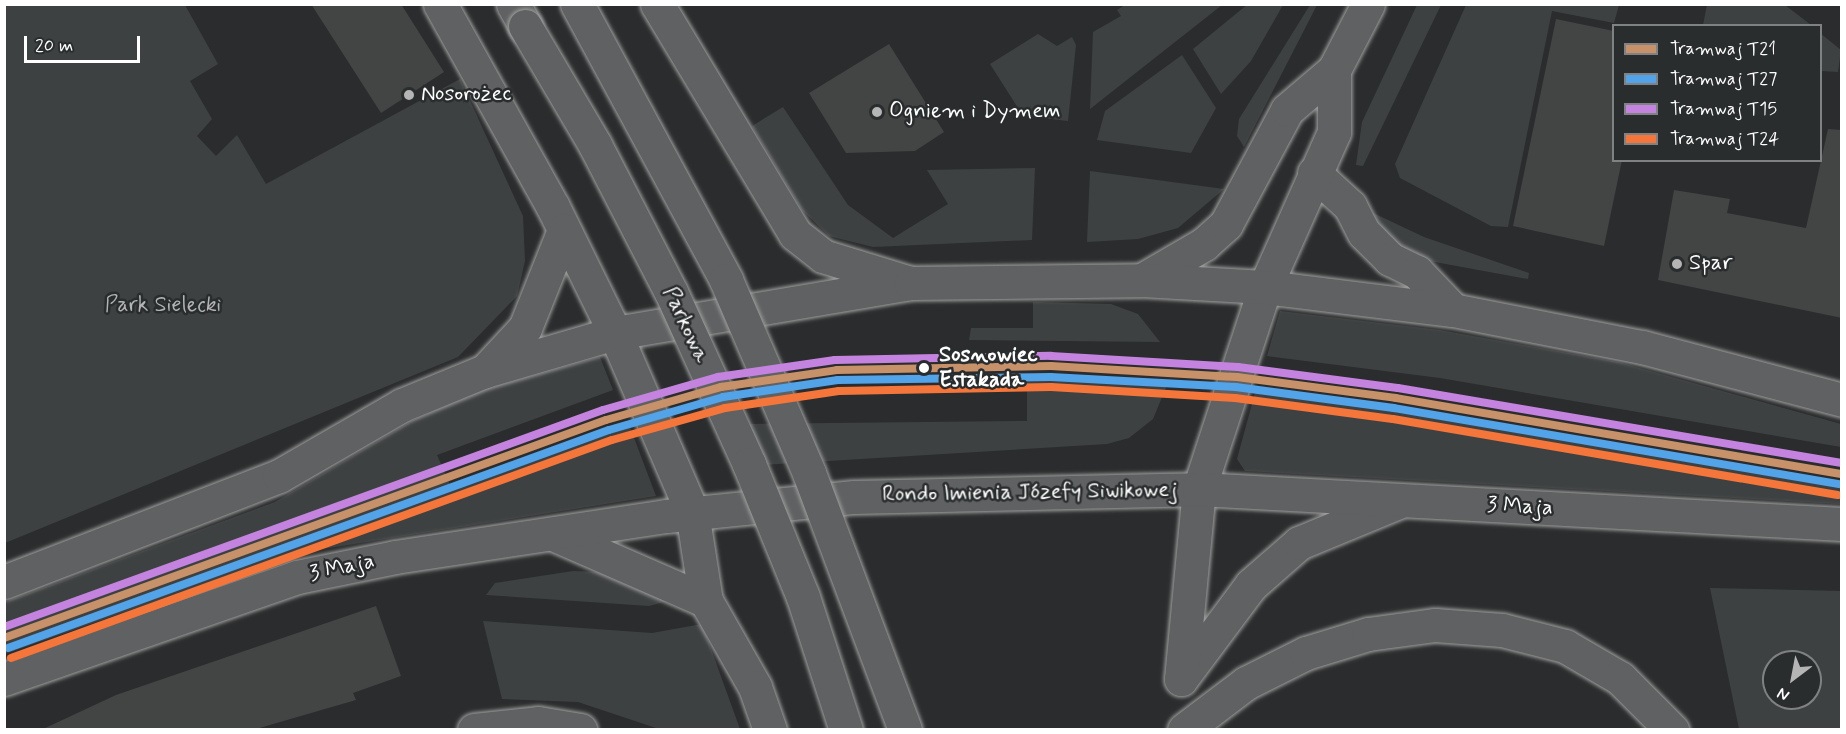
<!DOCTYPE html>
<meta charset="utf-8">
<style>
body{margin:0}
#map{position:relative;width:1846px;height:734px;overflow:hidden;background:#2b2c2d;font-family:Mynerve,sans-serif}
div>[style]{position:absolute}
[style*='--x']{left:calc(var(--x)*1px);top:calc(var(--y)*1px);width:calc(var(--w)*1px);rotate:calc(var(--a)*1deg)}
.green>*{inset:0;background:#3e4142}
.building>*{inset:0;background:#434444}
.roads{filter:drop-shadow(0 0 2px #a0a0a0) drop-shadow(0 0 2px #a0a0a0)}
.tertiary>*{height:33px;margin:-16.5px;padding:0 16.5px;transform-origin:16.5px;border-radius:16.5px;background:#606162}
.secondary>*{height:33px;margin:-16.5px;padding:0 16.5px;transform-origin:16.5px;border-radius:16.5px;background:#606162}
.bridges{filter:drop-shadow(0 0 2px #a0a0a0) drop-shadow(0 0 2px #a0a0a0)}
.tertiary-bridge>*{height:33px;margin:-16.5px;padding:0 16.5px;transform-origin:16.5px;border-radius:16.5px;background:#606162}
.tram-1>*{height:8px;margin:-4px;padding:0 4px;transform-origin:4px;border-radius:4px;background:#c7916a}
.tram-2>*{height:8px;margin:-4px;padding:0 4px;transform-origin:4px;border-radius:4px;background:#53a3e8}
.tram-3>*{height:8px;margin:-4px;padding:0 4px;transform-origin:4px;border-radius:4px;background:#c483df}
.tram-4>*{height:8px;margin:-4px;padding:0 4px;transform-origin:4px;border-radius:4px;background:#f5763a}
.dots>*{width:16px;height:16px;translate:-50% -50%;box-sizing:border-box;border:3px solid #2a2d2e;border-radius:50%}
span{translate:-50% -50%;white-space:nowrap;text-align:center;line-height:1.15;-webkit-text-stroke:5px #2a2d2e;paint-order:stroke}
.poi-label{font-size:22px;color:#fff}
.left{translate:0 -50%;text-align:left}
.park-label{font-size:22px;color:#b3b4b5}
.street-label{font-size:22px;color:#fff}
.stop-label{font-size:22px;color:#fff;font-weight:700}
.frame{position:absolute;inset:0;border:6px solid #fff;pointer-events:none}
.legend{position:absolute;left:1612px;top:24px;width:210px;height:138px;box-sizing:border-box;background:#2a2d2e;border:2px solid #7f8182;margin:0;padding:8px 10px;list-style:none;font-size:18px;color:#fff}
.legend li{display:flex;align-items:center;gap:12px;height:30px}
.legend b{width:30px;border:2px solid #7f8182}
.north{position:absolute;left:1762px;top:650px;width:60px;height:60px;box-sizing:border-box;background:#2a2d2e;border:2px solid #7f8182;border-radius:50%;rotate:212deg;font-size:16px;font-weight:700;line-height:24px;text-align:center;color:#fff}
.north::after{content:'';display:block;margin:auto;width:21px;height:27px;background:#b5b5b6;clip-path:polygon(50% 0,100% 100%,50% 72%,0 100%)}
.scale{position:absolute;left:24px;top:36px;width:116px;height:27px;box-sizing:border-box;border:3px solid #fff;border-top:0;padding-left:8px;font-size:18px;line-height:21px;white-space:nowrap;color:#fff;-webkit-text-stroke:4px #2a2d2e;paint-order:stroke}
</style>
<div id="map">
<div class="green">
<i style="clip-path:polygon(5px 4px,185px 5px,218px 64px,190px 81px,212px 119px,197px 136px,216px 156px,237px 135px,266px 184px,460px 79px,523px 216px,525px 261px,517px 296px,458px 357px,5px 543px)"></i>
<i style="clip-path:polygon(1248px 4px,1283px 5px,1251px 61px,1221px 94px,1193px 49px)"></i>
<i style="clip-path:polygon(1125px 5px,1222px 5px,1090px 109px,1093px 32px,1121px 16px,1117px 10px)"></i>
<i style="clip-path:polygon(1310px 5px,1317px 5px,1244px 147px,1237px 136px,1239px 119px)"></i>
<i style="clip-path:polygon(1417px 5px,1441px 5px,1363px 166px,1356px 165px,1362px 122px)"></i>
<i style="clip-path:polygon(1466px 5px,1619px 5px,1614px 23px,1552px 11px,1508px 227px,1491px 226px,1400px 178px,1395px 164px)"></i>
<i style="clip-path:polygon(1707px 5px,1785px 5px,1811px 25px,1703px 25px)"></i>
<i style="clip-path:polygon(1820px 33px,1841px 50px,1838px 72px,1821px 71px)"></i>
<i style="clip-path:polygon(1038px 34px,1057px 46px,1072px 37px,1076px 45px,1068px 121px,1023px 116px,990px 64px)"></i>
<i style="clip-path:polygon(1182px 55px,1216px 108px,1191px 153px,1097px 140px,1105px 111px)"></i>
<i style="clip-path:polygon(783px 107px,848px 205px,893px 238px,948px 204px,927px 170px,1035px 168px,1032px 240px,873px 247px,829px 236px,802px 210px,752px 126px)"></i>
<i style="clip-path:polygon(1090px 171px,1224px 189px,1178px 228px,1138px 239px,1087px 242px)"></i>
<i style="clip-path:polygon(1369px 211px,1424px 237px,1529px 273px,1528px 279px,1424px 260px,1396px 244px)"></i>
<i style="clip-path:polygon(1033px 302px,1111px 304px,1138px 314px,1160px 342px,969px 340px,971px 328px,1033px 328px)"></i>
<i style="clip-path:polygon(1280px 311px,1440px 330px,1618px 362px,1841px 424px,1841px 447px,1440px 378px,1267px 356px)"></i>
<i style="clip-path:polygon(600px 357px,613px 390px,437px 455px,451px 487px,628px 422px,656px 496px,291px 554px,5px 654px,5px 602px,275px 502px,412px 421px,479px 391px)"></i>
<i style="clip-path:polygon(1027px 377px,1169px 380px,1153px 419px,1129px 438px,1107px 444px,761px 465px,742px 424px,1027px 421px)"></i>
<i style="clip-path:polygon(1256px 389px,1841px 484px,1841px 504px,1245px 471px,1237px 459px)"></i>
<i style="clip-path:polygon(573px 571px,605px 572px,671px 600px,649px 606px,486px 595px,495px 583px)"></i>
<i style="clip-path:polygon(evenodd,1710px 588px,1841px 591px,1841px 729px,1739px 729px,1710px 588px,1774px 662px,1810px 662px,1810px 698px,1774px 698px,1774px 662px)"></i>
<i style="clip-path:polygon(483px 621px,652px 633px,702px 624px,740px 729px,659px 729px,578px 702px,502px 699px)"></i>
</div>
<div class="building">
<i style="clip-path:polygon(311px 4px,401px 4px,444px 72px,381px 113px)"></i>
<i style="clip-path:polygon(1556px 19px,1614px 31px,1614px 160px,1622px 160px,1604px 246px,1513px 226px)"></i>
<i style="clip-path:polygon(889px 44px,944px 132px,915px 151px,846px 153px,809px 93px)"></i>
<i style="clip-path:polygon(1828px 129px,1842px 130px,1842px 318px,1658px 280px,1674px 190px,1730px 199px,1727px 213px,1806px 228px)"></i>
<i style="clip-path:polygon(376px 606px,401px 676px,353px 693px,356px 700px,256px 729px,43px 729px,116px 695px)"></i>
</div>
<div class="roads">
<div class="tertiary">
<i style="--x:440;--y:4;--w:232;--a:60.9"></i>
<i style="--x:553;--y:207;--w:140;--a:63.8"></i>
<i style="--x:513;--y:4;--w:25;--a:61"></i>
<i style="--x:657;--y:4;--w:268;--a:59"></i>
<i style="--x:795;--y:234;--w:36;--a:38"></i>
<i style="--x:823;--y:256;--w:92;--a:17.1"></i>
<i style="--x:1314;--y:173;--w:49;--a:42.5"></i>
<i style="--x:1350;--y:206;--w:30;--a:63"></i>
<i style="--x:1364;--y:233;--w:37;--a:45"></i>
<i style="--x:1390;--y:259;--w:30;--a:26"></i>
<i style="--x:1417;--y:272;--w:52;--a:46.5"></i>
<i style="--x:1142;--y:280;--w:72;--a:-30.1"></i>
<i style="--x:1204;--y:244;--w:30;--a:-42"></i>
<i style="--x:1226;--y:224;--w:129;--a:-61.8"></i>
<i style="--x:1287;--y:110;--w:62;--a:-40.4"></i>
<i style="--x:1334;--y:70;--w:74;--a:-62.7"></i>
<i style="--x:1265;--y:287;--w:170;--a:-66"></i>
<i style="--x:1334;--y:132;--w:62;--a:-90"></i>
<i style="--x:485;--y:371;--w:59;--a:-47.1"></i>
<i style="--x:525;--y:328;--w:105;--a:-68.3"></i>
<i style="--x:692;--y:512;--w:90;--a:81.1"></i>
<i style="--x:706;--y:601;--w:99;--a:60.3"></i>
<i style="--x:755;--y:687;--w:46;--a:70.8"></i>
<i style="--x:553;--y:534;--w:167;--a:23.6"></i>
<i style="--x:1181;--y:679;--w:117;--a:-53.3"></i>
<i style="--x:1251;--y:585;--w:64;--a:-41.2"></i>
<i style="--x:1299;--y:543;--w:110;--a:-22.4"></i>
<i style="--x:1181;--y:679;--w:191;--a:-84.6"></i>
<i style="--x:474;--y:730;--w:64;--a:-6.2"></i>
<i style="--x:538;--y:723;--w:43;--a:9.5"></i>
<i style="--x:1184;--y:730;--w:78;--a:-37.2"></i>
<i style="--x:1246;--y:683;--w:67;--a:-26.6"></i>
<i style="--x:1306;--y:653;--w:65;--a:-17"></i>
<i style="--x:1368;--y:634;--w:68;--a:-7.7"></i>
<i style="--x:1435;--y:625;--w:67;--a:4.3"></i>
<i style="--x:1502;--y:630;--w:65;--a:14.3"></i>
<i style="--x:1565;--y:646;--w:64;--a:30.2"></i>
<i style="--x:1620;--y:678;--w:74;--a:45"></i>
</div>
<div class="secondary">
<i style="--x:615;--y:333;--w:195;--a:66.7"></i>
<i style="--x:1199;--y:489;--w:213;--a:-71.9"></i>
<i style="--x:4;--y:582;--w:295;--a:-21.1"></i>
<i style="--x:279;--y:476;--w:142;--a:-30"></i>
<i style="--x:402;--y:405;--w:90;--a:-22.3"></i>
<i style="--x:485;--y:371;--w:135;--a:-16.3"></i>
<i style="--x:615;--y:333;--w:300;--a:-9.6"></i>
<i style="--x:911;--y:283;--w:231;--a:-0.7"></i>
<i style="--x:1142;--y:280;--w:123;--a:3.3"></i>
<i style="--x:1265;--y:287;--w:189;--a:7"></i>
<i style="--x:1453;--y:310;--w:193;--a:11.1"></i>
<i style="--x:1642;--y:347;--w:207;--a:14.8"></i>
<i style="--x:4;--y:679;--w:310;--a:-19.2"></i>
<i style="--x:297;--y:577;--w:100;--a:-11.5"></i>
<i style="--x:395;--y:557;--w:274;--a:-8.6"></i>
<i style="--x:666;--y:516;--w:189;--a:-5.8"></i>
<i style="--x:854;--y:497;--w:345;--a:-1.3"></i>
<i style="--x:1199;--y:489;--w:644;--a:3.12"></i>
</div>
</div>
<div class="bridges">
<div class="tertiary-bridge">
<i style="--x:577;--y:4;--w:314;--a:61.6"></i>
<i style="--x:726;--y:280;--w:210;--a:66.7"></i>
<i style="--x:809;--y:473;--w:274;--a:69.5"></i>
<i style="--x:525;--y:26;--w:138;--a:59.5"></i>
<i style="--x:595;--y:145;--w:165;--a:62.7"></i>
<i style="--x:671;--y:292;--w:189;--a:65.6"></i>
<i style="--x:749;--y:464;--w:144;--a:67.9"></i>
<i style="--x:803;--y:597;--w:140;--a:72.1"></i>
</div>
</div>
<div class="tram-1">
<i style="--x:4;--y:638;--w:640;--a:-19.91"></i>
<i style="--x:606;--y:420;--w:120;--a:-16"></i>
<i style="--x:721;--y:387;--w:117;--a:-8.3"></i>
<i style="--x:837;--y:370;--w:214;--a:-1.1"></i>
<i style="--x:1051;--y:366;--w:186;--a:3.4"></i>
<i style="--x:1237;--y:377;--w:160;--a:7.5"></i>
<i style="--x:1396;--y:398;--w:452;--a:9.7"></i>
</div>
<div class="tram-2">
<i style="--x:8;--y:648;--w:639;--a:-19.94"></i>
<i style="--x:609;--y:430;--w:119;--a:-16.1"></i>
<i style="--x:723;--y:397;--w:116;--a:-8.4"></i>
<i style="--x:838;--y:380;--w:213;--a:-0.8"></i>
<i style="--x:1051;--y:377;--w:185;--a:3.1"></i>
<i style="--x:1236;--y:387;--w:159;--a:7.6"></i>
<i style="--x:1394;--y:408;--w:452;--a:9.7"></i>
</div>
<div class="tram-3">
<i style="--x:4;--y:627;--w:637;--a:-19.91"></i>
<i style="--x:603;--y:410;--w:120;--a:-16"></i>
<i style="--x:718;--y:377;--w:118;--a:-8.3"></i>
<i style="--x:835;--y:360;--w:216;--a:-1.1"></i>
<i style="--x:1051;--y:356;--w:187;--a:3.4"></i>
<i style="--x:1238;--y:367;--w:161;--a:7.5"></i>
<i style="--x:1398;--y:388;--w:450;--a:9.6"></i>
</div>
<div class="tram-4">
<i style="--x:11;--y:658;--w:639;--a:-19.94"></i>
<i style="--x:612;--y:440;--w:117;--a:-15.8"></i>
<i style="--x:725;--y:408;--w:115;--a:-8.5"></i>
<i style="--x:839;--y:391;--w:212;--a:-1.1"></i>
<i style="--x:1051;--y:387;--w:184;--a:3.4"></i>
<i style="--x:1235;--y:398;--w:159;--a:7.6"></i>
<i style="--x:1393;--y:419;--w:451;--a:9.7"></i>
</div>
<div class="dots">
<i style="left:409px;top:95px;background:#b5b5b6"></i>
<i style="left:877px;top:112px;background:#b5b5b6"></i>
<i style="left:1677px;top:264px;background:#b5b5b6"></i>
<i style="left:924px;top:368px;background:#fff"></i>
</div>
<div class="poi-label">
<span class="left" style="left:421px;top:95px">Nosorożec</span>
<span class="left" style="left:889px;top:112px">Ogniem i Dymem</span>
<span class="left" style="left:1689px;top:264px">Spar</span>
</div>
<div class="park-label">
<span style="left:163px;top:306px">Park Sielecki</span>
</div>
<div class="street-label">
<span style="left:685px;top:325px;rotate:65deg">Parkowa</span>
<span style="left:1030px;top:493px;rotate:-1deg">Rondo Imienia Józefy Siwikowej</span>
<span style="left:1520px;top:507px;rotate:3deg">3 Maja</span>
<span style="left:342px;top:568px;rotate:-12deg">3 Maja</span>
</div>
<div class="stop-label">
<span class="left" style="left:939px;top:368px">Sosnowiec<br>Estakada</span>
</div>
<div class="frame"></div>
<ul class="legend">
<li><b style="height:8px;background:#c7916a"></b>Tramwaj T21</li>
<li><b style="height:8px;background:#53a3e8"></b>Tramwaj T27</li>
<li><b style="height:8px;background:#c483df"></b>Tramwaj T15</li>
<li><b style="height:8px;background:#f5763a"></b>Tramwaj T24</li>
</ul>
<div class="north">N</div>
<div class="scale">20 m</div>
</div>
